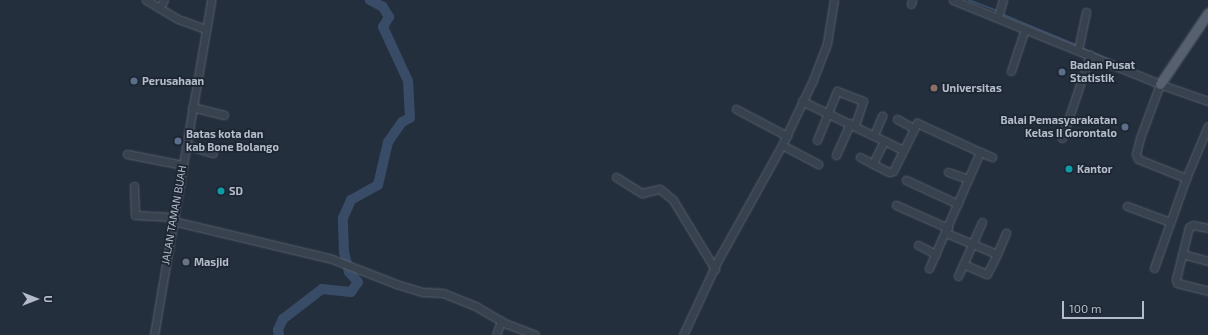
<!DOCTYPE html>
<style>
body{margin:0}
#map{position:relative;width:1208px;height:335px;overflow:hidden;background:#242f3e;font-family:"Exo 2",sans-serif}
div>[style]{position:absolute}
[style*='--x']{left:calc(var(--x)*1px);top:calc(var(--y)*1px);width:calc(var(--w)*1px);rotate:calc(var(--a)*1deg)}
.stream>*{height:1.5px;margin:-0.75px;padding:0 0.75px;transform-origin:0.75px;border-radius:0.75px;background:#394c67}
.river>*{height:10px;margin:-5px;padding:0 5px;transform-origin:5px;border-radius:5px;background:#394c67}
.roads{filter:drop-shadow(0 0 1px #565f6c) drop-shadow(0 0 1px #565f6c)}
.minor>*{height:7px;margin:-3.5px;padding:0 3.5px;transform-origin:3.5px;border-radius:3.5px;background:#38414e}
.major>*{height:9px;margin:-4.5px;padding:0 4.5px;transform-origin:4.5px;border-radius:4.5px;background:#56606e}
.dots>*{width:11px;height:11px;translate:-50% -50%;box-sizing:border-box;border:2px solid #1d2633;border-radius:50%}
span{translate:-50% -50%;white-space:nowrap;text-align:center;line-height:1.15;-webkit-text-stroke:3.5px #1d2633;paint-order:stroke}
.poi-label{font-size:11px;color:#b4bcc9;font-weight:700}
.left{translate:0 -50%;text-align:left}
.right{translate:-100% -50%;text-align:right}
.street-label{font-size:11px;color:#b4bcc9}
.north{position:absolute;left:16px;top:279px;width:40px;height:40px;-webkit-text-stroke:3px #1d2633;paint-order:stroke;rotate:90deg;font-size:11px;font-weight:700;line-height:16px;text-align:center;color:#b4bcc9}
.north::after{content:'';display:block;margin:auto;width:14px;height:18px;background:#b4bcc9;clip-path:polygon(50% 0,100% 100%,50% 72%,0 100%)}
.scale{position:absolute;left:1062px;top:301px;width:82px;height:18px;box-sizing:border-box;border:2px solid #b4bcc9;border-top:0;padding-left:5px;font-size:12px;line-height:14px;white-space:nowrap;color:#b4bcc9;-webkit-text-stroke:3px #1d2633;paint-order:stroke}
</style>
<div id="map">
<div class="stream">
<i style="--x:969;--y:0;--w:30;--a:21"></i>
<i style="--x:1002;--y:14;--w:80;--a:22.7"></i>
<i style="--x:1081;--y:48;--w:42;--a:22.3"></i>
</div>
<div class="river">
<i style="--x:279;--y:335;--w:5;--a:-101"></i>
<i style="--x:278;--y:330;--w:12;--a:-66"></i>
<i style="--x:283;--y:319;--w:49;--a:-37.6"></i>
<i style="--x:322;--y:289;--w:29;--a:6"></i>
<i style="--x:351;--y:292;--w:12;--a:-55"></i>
<i style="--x:358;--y:282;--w:13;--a:-132"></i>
<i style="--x:349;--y:272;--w:21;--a:-104"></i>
<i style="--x:344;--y:252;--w:34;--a:-92"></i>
<i style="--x:343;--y:218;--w:20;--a:-66"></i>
<i style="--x:351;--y:200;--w:31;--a:-29"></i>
<i style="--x:378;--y:185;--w:44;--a:-76.9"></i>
<i style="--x:388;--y:142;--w:24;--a:-55"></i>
<i style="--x:402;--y:122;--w:9;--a:-27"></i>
<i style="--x:410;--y:118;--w:37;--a:-93"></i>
<i style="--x:408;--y:81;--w:60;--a:-114.8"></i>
<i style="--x:383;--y:27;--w:12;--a:-59"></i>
<i style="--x:389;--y:17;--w:12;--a:-121"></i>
<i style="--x:383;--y:7;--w:15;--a:-152"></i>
</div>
<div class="roads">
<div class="minor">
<i style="--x:146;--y:0;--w:37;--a:31"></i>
<i style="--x:178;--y:19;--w:30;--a:20"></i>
<i style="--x:953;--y:0;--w:226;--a:22.1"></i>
<i style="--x:1162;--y:85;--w:49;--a:19.2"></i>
<i style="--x:911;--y:4;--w:4;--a:-76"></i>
<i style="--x:159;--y:8;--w:9;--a:-58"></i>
<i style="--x:998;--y:17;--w:18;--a:-74"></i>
<i style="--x:1078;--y:50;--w:39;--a:-78"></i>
<i style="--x:1011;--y:71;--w:44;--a:-71.6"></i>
<i style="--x:1160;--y:84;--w:58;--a:110.3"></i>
<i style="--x:1140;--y:138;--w:16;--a:104"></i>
<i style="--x:1136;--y:154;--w:5;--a:68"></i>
<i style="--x:1138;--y:159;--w:52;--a:21.6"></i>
<i style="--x:1186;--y:178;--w:56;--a:-67.1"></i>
<i style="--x:802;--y:101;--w:112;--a:25.9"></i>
<i style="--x:192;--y:107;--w:33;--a:14"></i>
<i style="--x:736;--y:109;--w:58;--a:27.9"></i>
<i style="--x:897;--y:119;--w:18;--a:29"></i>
<i style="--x:874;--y:135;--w:21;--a:-67"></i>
<i style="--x:1062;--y:138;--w:88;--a:-71.4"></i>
<i style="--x:817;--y:140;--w:53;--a:-67.8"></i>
<i style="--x:837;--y:91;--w:28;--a:21"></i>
<i style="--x:863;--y:101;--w:25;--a:108"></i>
<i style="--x:884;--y:141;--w:25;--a:116"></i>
<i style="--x:873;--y:164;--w:18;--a:27"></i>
<i style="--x:889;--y:172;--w:4;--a:-14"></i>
<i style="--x:893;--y:171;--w:54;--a:-63.4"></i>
<i style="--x:917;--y:123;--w:69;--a:24.7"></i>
<i style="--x:980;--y:152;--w:127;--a:113.7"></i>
<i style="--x:186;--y:145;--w:28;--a:17"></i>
<i style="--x:782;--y:145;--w:41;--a:27.8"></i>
<i style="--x:980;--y:152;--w:13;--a:23"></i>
<i style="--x:127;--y:154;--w:57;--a:11.1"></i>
<i style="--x:836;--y:155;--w:35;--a:-66"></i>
<i style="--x:860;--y:157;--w:15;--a:28"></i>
<i style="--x:948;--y:172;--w:21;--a:19"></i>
<i style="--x:616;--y:177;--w:31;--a:32"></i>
<i style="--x:642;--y:193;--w:18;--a:-13"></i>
<i style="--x:660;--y:189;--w:17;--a:40"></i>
<i style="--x:673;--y:200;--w:81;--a:58.7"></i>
<i style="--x:906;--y:180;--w:57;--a:24.8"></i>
<i style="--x:134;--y:186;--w:29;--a:88"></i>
<i style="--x:135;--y:215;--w:38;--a:3"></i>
<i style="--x:896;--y:205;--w:57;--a:23.9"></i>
<i style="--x:1127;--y:206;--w:46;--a:20.4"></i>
<i style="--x:173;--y:221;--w:163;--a:13.4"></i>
<i style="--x:332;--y:259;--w:69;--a:21.3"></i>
<i style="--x:396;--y:284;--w:28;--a:17"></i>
<i style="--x:423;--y:292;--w:20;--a:3"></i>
<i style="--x:443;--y:293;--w:37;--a:22"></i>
<i style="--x:477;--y:307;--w:34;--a:30"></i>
<i style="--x:507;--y:324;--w:30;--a:21"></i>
<i style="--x:1208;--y:228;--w:15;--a:-169"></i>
<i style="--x:1193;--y:225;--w:4;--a:153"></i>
<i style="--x:1189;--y:227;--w:54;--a:104"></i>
<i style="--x:1176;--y:279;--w:4;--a:76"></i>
<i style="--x:1177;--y:283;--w:32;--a:14"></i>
<i style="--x:946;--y:233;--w:55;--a:22.4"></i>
<i style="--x:997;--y:254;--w:23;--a:-67"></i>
<i style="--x:918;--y:245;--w:20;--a:27"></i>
<i style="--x:1182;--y:254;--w:27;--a:15"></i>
<i style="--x:963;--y:264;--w:26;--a:23"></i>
<i style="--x:987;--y:274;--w:22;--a:-63"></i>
<i style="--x:1154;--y:268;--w:96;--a:-70.4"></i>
<i style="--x:958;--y:276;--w:59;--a:-66"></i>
<i style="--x:154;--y:335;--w:340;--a:-80.3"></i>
<i style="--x:496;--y:335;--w:15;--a:-70"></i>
<i style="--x:683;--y:335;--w:83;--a:-65"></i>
<i style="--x:718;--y:260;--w:132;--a:-60.9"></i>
<i style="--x:782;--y:145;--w:72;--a:-64.5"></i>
<i style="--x:813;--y:80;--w:40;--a:-69"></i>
<i style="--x:827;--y:43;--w:44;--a:-80.8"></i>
</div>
<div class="major">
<i style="--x:1160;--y:84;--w:86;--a:-55.9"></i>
</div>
</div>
<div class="dots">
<i style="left:1062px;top:72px;background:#5c6f8a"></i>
<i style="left:134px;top:81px;background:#5c6f8a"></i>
<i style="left:934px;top:88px;background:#8d6e63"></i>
<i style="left:1125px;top:127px;background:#5c6f8a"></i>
<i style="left:178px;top:141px;background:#5c6f8a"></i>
<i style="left:1069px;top:169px;background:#0f9aa8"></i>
<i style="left:221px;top:191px;background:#0f9aa8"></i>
<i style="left:186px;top:262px;background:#6b7280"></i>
</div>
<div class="poi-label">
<span class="left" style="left:1070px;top:72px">Badan Pusat<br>Statistik</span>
<span class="left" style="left:142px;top:81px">Perusahaan</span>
<span class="left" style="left:942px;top:88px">Universitas</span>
<span class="right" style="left:1117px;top:127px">Balai Pemasyarakatan<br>Kelas II Gorontalo</span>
<span class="left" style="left:186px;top:141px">Batas kota dan<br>kab Bone Bolango</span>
<span class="left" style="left:1077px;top:169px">Kantor</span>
<span class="left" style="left:229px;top:191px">SD</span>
<span class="left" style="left:194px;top:262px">Masjid</span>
</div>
<div class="street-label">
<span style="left:174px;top:215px;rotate:-80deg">JALAN TAMAN BUAH</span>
</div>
<div class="north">U</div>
<div class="scale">100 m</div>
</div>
